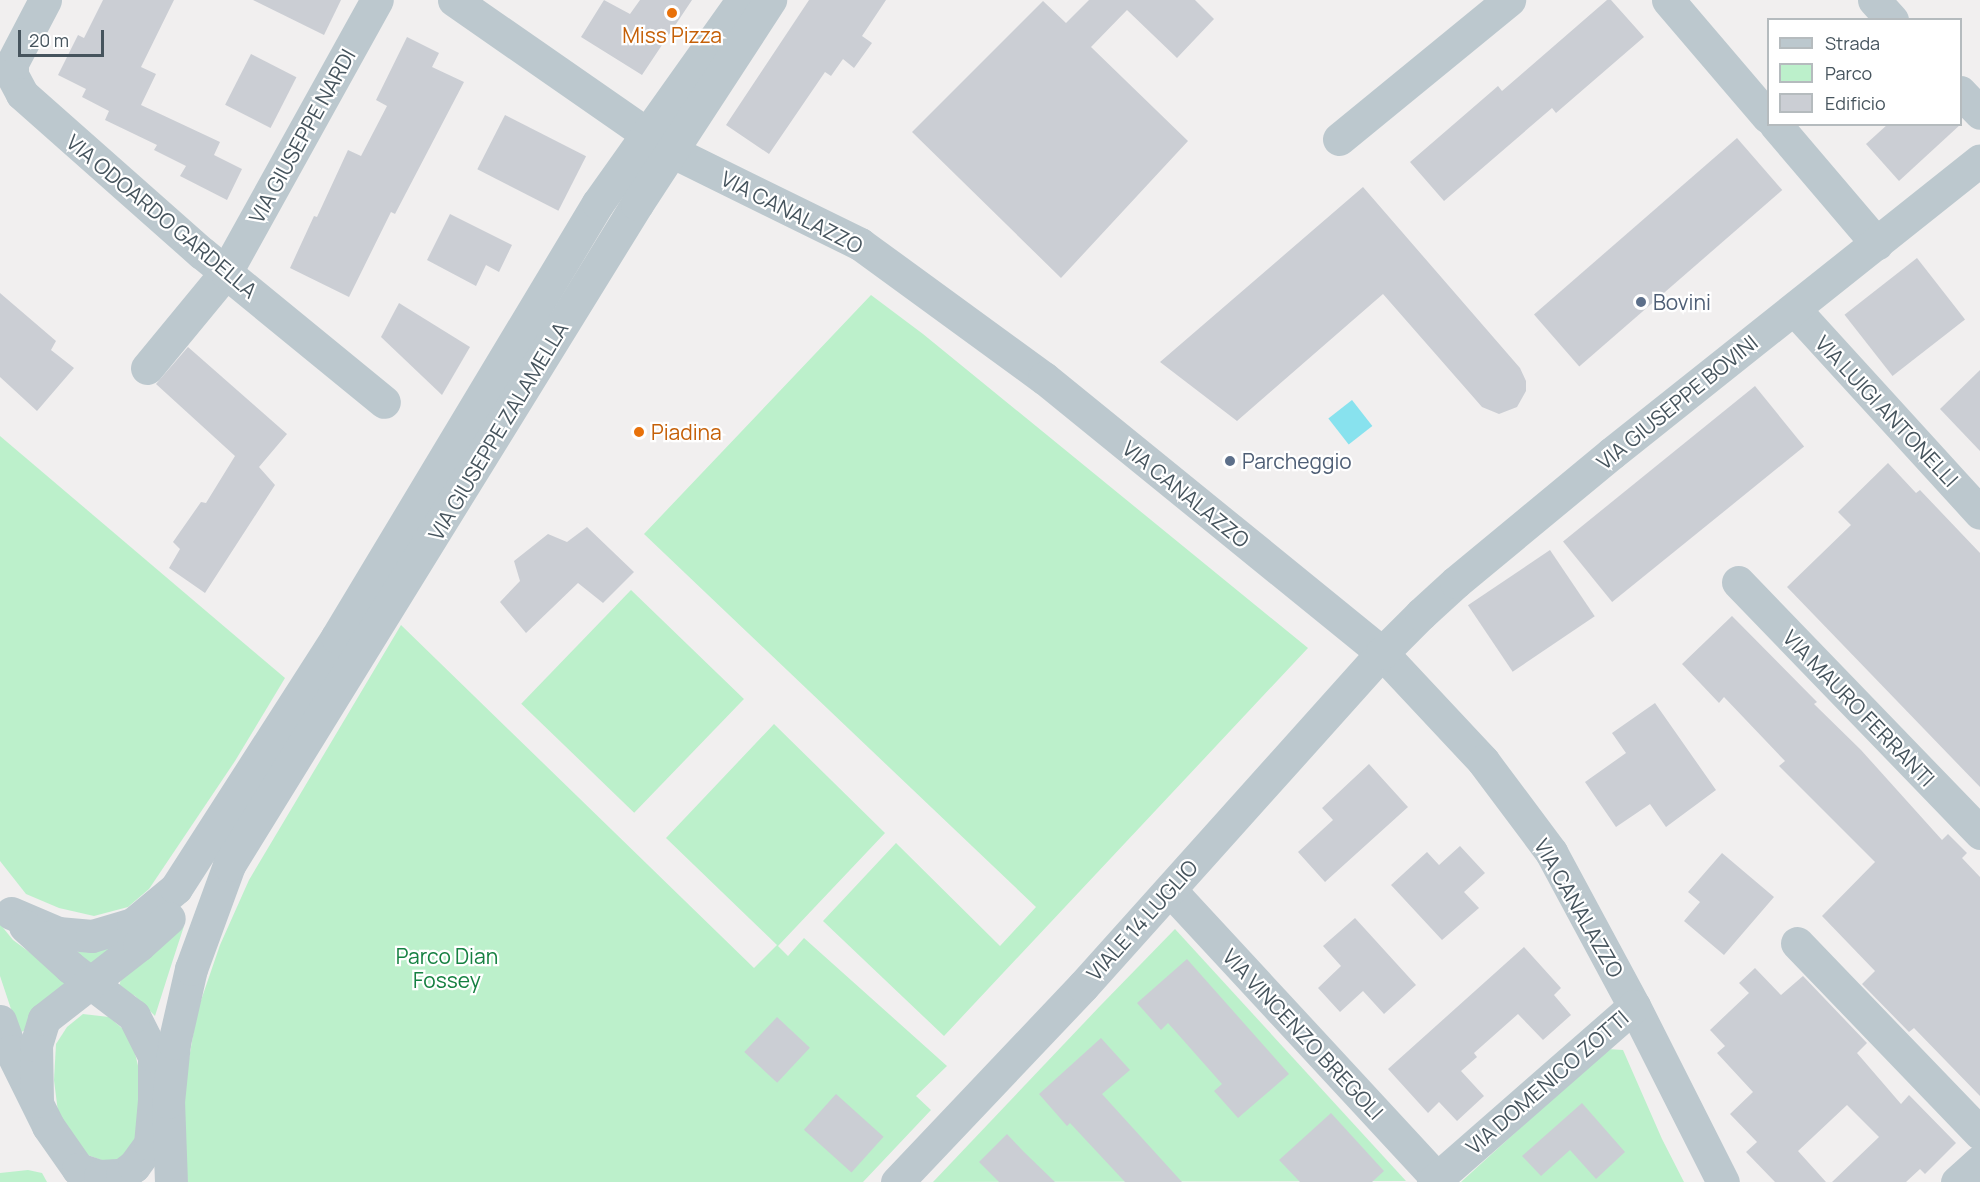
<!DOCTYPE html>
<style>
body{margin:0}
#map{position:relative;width:1980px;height:1182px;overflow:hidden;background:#f1efef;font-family:Manrope,sans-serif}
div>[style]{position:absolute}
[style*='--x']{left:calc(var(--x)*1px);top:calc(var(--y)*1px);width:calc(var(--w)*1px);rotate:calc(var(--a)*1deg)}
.green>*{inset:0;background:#bcf0cb;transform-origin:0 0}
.water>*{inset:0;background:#88e2ee;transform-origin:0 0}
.building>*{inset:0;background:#cbced4;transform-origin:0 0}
.minor>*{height:33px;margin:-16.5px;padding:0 16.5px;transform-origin:16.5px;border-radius:16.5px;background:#bcc8ce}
.dots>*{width:16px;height:16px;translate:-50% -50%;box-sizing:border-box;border:3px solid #fff;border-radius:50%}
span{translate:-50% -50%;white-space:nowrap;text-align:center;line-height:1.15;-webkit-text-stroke:4.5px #fff;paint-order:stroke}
.food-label{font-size:21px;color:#c56008}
.left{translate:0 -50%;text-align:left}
.street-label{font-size:21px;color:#46545d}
.service-label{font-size:21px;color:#4e5e75}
.park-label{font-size:21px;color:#158041}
.legend{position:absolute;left:1767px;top:18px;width:195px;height:108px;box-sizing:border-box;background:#fff;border:2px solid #b5bbbe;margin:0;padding:8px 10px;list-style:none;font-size:18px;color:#46545d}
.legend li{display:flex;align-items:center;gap:12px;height:30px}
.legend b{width:30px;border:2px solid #b5bbbe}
.scale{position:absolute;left:18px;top:30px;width:86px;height:27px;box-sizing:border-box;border:3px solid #46545d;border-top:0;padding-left:8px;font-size:18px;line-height:21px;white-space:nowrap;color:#46545d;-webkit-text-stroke:4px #fff;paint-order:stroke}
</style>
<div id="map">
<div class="green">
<i style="clip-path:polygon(871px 295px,923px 334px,1308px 648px,944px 1036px,823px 921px,896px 843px,1000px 946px,1036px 907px,644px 534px)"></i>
<i style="clip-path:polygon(0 436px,285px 678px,235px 761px,149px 889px,128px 907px,94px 916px,59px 908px,26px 894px,0 861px)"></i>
<i style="left:631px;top:590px;width:157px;height:158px;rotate:44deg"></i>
<i style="clip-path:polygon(401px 625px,754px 968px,777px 945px,666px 838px,774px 724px,885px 833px,778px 946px,788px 956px,804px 938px,947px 1066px,916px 1096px,931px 1110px,863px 1182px,188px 1182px,182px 1144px,186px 1076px,197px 1012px,220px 945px,249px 880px)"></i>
<i style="clip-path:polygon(0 924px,13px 940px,67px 980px,28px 1029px,19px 1033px,0 976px)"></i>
<i style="clip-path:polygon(184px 926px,169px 972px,155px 1016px,135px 996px,119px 988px,121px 978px)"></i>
<i style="clip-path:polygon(1175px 929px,1406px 1181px,933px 1182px,1101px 1005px)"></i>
<i style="clip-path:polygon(121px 947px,89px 968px,68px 953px)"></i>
<i style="clip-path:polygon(83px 1014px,109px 1017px,131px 1036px,146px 1100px,131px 1155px,107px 1162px,82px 1153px,58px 1112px,54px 1080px,56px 1044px,67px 1027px)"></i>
<i style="clip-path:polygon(1607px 1049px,1623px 1050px,1662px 1139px,1684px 1182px,1461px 1182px)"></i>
<i style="clip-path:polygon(28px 1170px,42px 1173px,47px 1182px,0 1182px,0 1173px)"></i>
</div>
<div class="water">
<i style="left:1352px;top:400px;width:33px;height:30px;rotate:52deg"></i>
</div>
<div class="building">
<i style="clip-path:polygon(103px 0,174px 0,141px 67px,156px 74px,141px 105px,220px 142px,214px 155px,242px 169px,227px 200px,180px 176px,186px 166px,154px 150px,157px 145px,105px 120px,109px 111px,82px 97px,86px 89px,58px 75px,78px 35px,84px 38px)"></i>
<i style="clip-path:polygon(253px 0,341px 0,324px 35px)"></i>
<i style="clip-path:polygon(604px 0,630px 14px,640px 0,692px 0,642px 75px,581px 37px)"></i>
<i style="clip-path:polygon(809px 0,886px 0,862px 36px,872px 43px,854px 68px,843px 59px,831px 76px,825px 72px,769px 154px,726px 125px)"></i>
<i style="clip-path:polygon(1089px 0,1195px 0,1214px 19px,1177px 58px,1127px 10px,1091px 47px,1188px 141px,1061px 278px,912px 132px,1043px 1px,1066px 23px)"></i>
<i style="clip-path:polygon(1607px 0,1611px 0,1644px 37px,1556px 113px,1552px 108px,1444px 201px,1410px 162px,1498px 86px,1502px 91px)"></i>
<i style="clip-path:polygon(407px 37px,439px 53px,432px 67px,464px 82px,395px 214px,391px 212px,349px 297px,290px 268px,314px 216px,317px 217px,348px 150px,361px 156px,387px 106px,376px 100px)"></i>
<i style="left:251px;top:54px;width:51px;height:57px;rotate:27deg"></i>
<i style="left:505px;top:115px;width:91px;height:61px;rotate:27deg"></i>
<i style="clip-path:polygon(1888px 124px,1961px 124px,1899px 181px,1866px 144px)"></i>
<i style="left:1737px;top:138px;width:69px;height:269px;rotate:49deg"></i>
<i style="clip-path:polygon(1363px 187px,1520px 368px,1526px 381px,1526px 391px,1517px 407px,1499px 414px,1482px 407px,1383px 294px,1237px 421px,1160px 362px)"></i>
<i style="clip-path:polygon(450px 214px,512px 245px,499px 272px,486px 265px,476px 286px,427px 260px)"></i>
<i style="left:1917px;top:258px;width:78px;height:92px;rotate:52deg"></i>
<i style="clip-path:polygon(0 293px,56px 341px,51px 350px,74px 368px,37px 411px,0 377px)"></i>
<i style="clip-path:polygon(399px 303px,470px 347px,442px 395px,381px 337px)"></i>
<i style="clip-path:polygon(188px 347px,287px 434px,259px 467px,275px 485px,205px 593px,169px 568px,180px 549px,173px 542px,201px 502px,206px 503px,235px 456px,156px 384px)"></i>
<i style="clip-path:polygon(1980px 370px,1980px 451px,1940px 409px)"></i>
<i style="left:1755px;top:386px;width:78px;height:247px;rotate:51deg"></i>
<i style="clip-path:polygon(1888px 463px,1916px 493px,1920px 490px,1980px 553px,1980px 787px,1787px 587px,1851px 525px,1838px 512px)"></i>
<i style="clip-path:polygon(587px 527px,634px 572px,603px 603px,578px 583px,526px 633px,500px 602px,520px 581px,514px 561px,548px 534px,567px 542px)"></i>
<i style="left:1550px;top:550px;width:80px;height:99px;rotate:56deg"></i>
<i style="clip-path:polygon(1732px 616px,1817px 702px,1814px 704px,1861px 750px,1942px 840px,1948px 834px,1967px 853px,1962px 858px,1980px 877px,1980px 1096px,1914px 1028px,1909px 1032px,1862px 984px,1875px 971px,1822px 916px,1875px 862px,1779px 766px,1785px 761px,1724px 697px,1719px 703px,1682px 664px)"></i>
<i style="clip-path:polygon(1655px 703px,1716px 790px,1666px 827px,1650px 804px,1616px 827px,1585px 782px,1626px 753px,1612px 733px)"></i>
<i style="clip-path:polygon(1369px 764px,1408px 807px,1325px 882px,1298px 852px,1333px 820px,1322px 808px)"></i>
<i style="clip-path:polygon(1460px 846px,1485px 873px,1464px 892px,1479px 908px,1442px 940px,1391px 885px,1427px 852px,1439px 865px)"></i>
<i style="clip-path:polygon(1722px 853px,1774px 897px,1724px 955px,1684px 921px,1700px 902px,1688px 892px)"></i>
<i style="clip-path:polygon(1355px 918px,1416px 985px,1384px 1014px,1363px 991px,1340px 1012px,1318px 988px,1341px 966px,1323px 946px)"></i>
<i style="clip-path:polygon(1524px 947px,1561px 988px,1554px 995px,1571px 1015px,1543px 1040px,1518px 1014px,1474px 1053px,1477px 1057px,1461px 1071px,1484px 1096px,1457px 1121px,1439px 1102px,1428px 1113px,1388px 1069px)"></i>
<i style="clip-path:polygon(1187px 959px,1289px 1074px,1238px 1118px,1214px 1091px,1222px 1084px,1168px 1023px,1161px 1030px,1137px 1003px)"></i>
<i style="clip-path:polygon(1755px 968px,1781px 995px,1803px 976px,1867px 1043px,1857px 1053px,1901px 1104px,1909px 1095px,1956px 1143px,1925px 1174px,1920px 1169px,1906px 1182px,1832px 1182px,1879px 1137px,1847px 1105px,1798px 1151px,1826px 1182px,1775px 1182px,1746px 1152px,1757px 1142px,1730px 1114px,1753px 1092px,1717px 1053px,1725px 1046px,1710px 1030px,1749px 993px,1739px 983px)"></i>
<i style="left:777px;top:1017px;width:45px;height:48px;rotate:43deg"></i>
<i style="clip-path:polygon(1101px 1038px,1130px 1070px,1102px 1094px,1182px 1182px,1125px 1182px,1070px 1123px,1067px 1126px,1039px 1094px)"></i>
<i style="left:836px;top:1094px;width:64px;height:48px;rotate:42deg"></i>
<i style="clip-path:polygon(1582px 1103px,1625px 1152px,1596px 1179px,1570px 1150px,1541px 1176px,1522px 1156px)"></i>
<i style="clip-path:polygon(1331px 1113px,1384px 1171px,1372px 1182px,1300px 1182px,1279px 1160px)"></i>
<i style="clip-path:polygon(1007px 1134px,1024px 1152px,1055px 1182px,999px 1182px,979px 1162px)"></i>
</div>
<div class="minor">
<i style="--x:45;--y:0;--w:71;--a:117.6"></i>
<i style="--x:12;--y:63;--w:12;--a:90"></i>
<i style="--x:12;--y:75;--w:21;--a:62"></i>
<i style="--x:22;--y:94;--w:240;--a:41.5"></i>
<i style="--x:202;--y:253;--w:235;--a:39.3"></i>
<i style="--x:454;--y:0;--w:264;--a:34.8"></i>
<i style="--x:671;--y:151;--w:211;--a:26.2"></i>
<i style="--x:860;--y:244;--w:228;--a:36.1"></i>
<i style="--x:1044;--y:378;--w:436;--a:39.1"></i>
<i style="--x:1382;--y:653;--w:148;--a:46.9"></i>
<i style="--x:1483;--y:761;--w:114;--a:53.2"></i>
<i style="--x:1551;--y:852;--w:175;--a:61.7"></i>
<i style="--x:1634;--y:1006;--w:197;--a:63.2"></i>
<i style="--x:1668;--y:0;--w:154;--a:49.5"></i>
<i style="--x:1874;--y:0;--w:27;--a:48"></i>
<i style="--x:1960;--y:92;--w:29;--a:46"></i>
<i style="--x:1775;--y:124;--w:157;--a:49.6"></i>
<i style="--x:1339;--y:139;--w:220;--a:-39.3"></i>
<i style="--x:1794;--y:309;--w:276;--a:47.6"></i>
<i style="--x:147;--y:368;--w:124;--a:-50.5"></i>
<i style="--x:226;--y:272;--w:311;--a:-61"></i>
<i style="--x:1738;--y:582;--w:349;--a:46"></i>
<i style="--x:1170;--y:890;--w:393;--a:47.2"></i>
<i style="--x:11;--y:913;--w:51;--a:23.1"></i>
<i style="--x:58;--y:933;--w:34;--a:5"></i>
<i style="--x:92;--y:936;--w:43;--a:-16.3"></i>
<i style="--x:133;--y:924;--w:56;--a:-39.9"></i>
<i style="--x:176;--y:888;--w:298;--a:-57.3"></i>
<i style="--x:337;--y:637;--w:506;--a:-58.98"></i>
<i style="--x:598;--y:203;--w:249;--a:-54.6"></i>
<i style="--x:1797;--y:943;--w:264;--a:46.1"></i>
<i style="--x:0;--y:1021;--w:32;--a:70"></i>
<i style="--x:11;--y:1051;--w:84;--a:63.7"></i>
<i style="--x:48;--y:1126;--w:52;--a:55.1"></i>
<i style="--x:78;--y:1169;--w:23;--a:18"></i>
<i style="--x:100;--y:1176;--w:22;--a:-3"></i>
<i style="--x:122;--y:1175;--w:15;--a:-37"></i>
<i style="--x:134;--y:1166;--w:27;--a:-54"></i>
<i style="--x:150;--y:1144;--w:44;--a:-84.8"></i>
<i style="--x:154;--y:1100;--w:44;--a:-90"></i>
<i style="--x:154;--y:1056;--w:45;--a:-116.6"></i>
<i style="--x:134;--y:1016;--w:81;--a:-142.6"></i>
<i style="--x:70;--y:967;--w:61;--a:-137.7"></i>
<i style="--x:37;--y:1101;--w:56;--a:-91"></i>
<i style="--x:36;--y:1045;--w:27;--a:-73"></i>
<i style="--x:44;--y:1019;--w:120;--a:-37.9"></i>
<i style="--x:139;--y:945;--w:40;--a:-42"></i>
<i style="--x:171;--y:1182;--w:80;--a:-92.1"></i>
<i style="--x:168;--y:1102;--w:59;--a:-84.2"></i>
<i style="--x:174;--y:1043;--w:76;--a:-77.1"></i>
<i style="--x:191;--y:969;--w:111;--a:-69.9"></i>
<i style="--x:229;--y:865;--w:777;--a:-58.32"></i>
<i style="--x:637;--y:204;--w:244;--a:-56.9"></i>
<i style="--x:897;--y:1182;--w:270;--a:-46.5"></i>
<i style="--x:1083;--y:986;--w:448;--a:-48.1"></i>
<i style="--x:1382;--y:653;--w:55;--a:-45"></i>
<i style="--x:1421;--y:614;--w:47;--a:-42.4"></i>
<i style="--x:1456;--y:582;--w:202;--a:-39.6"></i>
<i style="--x:1612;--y:453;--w:470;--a:-38.5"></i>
<i style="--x:1433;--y:1182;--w:267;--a:-41.2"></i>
<i style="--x:1957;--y:1182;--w:31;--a:-42"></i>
</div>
<div class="dots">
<i style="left:672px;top:13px;background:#e8710a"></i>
<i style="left:1641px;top:302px;background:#5c6f8a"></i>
<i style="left:639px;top:432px;background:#e8710a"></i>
<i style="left:1230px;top:461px;background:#5c6f8a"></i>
</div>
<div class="food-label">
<span style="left:672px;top:35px">Miss Pizza</span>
<span class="left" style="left:651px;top:432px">Piadina</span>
</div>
<div class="street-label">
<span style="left:302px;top:136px;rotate:-61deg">VIA GIUSEPPE NARDI</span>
<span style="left:792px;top:212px;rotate:27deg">VIA CANALAZZO</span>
<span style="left:162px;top:216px;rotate:40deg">VIA ODOARDO GARDELLA</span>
<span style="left:1677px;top:402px;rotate:-39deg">VIA GIUSEPPE BOVINI</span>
<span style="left:1887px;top:411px;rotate:47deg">VIA LUIGI ANTONELLI</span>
<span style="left:498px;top:431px;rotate:-59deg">VIA GIUSEPPE ZALAMELLA</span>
<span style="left:1186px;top:494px;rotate:39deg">VIA CANALAZZO</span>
<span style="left:1859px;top:708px;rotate:46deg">VIA MAURO FERRANTI</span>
<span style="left:1579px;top:908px;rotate:60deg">VIA CANALAZZO</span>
<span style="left:1142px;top:920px;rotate:-48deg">VIALE 14 LUGLIO</span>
<span style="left:1303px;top:1034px;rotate:47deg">VIA VINCENZO BREGOLI</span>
<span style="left:1547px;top:1082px;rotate:-41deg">VIA DOMENICO ZOTTI</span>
</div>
<div class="service-label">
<span class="left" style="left:1653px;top:302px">Bovini</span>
<span class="left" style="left:1242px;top:461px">Parcheggio</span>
</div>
<div class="park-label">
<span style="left:447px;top:968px">Parco Dian<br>Fossey</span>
</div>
<ul class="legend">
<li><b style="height:8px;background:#bcc8ce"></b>Strada</li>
<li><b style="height:16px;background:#bcf0cb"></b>Parco</li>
<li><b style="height:16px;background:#cbced4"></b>Edificio</li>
</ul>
<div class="scale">20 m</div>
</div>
